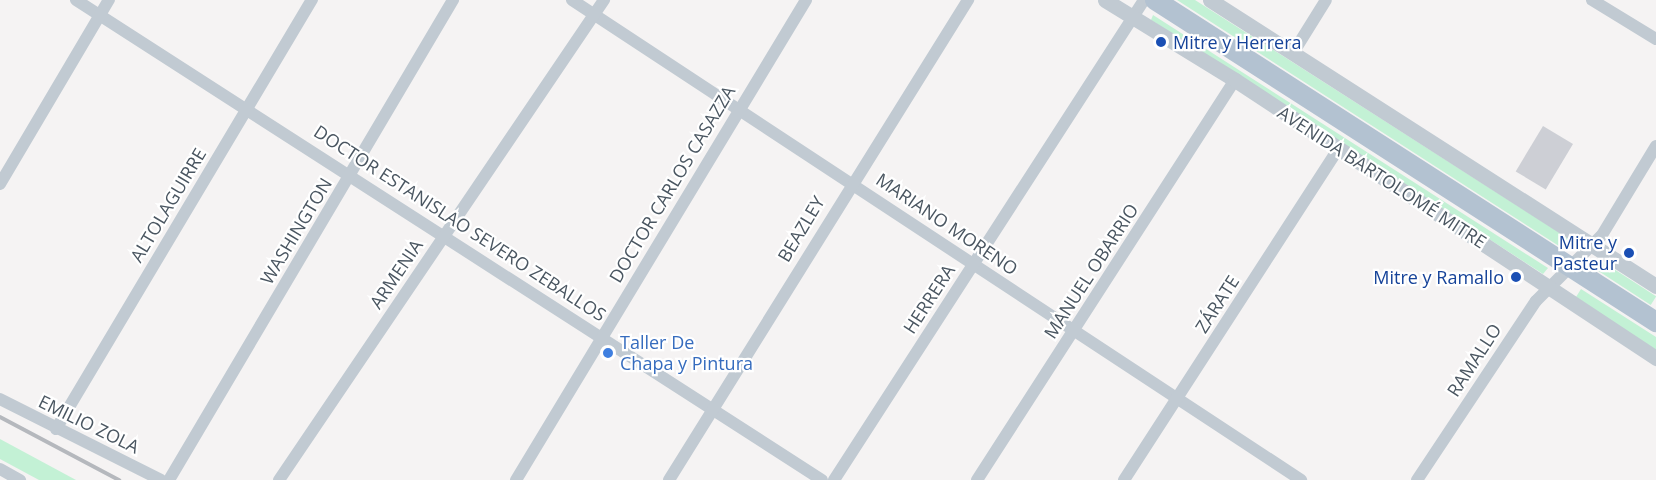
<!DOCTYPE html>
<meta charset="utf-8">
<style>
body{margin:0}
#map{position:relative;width:1656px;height:480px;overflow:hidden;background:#f5f3f3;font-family:"Open Sans",sans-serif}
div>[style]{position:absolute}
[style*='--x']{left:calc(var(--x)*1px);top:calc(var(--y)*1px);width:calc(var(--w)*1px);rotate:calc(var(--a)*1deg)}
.green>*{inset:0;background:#c3f1d5;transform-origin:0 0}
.building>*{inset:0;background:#cdcfd5;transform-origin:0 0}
.minor>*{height:12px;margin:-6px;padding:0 6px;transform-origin:6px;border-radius:6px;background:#c1cad2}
.tertiary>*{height:15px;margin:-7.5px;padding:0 7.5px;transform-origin:7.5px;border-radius:7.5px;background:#c1cad2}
.primary>*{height:20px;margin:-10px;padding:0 10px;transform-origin:10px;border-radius:10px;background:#b3c2d1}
.rail>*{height:4px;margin:-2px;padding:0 2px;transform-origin:2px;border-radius:2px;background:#b5b8bd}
.dots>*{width:16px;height:16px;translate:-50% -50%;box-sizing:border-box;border:3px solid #fff;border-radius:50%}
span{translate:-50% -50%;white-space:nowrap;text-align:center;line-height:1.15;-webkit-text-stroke:4.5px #fff;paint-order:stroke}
.transit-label{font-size:18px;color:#164399}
.left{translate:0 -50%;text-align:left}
.right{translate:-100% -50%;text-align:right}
.street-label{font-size:18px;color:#4a5661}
.shop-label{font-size:18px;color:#366cbe}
</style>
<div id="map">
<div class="green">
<i style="clip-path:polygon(1177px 0,1195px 0,1568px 238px,1562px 248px)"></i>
<i style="clip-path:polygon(1153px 15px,1548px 268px,1543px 274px,1151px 20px)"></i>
<i style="left:1600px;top:260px;width:67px;height:10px;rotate:33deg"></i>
<i style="clip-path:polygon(1581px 289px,1656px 337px,1656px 351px,1576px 297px)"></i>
<i style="clip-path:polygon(0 439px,76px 480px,39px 480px,0 459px)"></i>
</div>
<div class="building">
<i style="left:1543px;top:126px;width:35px;height:53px;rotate:31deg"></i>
</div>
<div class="minor">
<i style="--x:76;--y:0;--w:887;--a:32.76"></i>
<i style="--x:572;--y:0;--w:873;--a:33.36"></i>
<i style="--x:1592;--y:0;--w:75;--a:31.4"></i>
<i style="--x:1293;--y:53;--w:62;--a:-58.1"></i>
<i style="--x:0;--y:184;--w:214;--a:-59.4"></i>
<i style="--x:0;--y:399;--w:180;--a:26.7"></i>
<i style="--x:56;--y:429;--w:500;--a:-59.2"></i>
<i style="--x:0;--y:469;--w:23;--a:29"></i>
<i style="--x:169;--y:480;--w:558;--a:-59.39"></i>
<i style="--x:279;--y:480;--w:580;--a:-55.9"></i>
<i style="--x:516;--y:480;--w:561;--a:-58.86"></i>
<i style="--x:669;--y:480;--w:566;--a:-58.08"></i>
<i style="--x:834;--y:480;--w:571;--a:-57.14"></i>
<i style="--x:977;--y:480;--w:476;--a:-57.2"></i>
<i style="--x:1124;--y:480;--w:396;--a:-57.1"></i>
<i style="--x:1417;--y:480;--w:215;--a:-56.4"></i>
<i style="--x:1536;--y:301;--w:93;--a:-45"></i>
<i style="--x:1602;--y:235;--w:104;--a:-58.8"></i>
</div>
<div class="tertiary">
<i style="--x:1105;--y:0;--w:153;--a:31.6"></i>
<i style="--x:1235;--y:80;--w:505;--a:33.44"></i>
<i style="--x:1210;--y:0;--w:530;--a:32.67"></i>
</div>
<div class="primary">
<i style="--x:1155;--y:0;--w:596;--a:32.73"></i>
</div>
<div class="rail">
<i style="--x:0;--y:417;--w:135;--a:27.9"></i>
</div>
<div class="dots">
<i style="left:1161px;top:42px;background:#1a4fb4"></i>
<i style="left:1629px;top:253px;background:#1a4fb4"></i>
<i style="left:1516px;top:277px;background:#1a4fb4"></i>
<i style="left:608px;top:353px;background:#3f7fe0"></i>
</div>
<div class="transit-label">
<span class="left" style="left:1173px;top:42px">Mitre y Herrera</span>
<span class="right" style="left:1617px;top:253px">Mitre y<br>Pasteur</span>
<span class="right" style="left:1504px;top:277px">Mitre y Ramallo</span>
</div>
<div class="street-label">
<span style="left:1382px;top:177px;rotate:33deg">AVENIDA BARTOLOMÉ MITRE</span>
<span style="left:672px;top:184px;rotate:-59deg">DOCTOR CARLOS CASAZZA</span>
<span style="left:168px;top:205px;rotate:-59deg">ALTOLAGUIRRE</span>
<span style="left:460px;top:223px;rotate:33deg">DOCTOR ESTANISLAO SEVERO ZEBALLOS</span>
<span style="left:947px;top:224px;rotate:34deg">MARIANO MORENO</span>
<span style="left:801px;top:229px;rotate:-59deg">BEAZLEY</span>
<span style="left:296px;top:231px;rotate:-59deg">WASHINGTON</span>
<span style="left:1091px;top:271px;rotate:-57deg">MANUEL OBARRIO</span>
<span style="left:396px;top:274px;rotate:-56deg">ARMENIA</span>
<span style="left:929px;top:299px;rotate:-57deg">HERRERA</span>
<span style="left:1217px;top:304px;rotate:-57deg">ZÁRATE</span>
<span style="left:1474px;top:360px;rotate:-57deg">RAMALLO</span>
<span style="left:89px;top:424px;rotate:26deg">EMILIO ZOLA</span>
</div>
<div class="shop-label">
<span class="left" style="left:620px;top:353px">Taller De<br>Chapa y Pintura</span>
</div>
</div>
